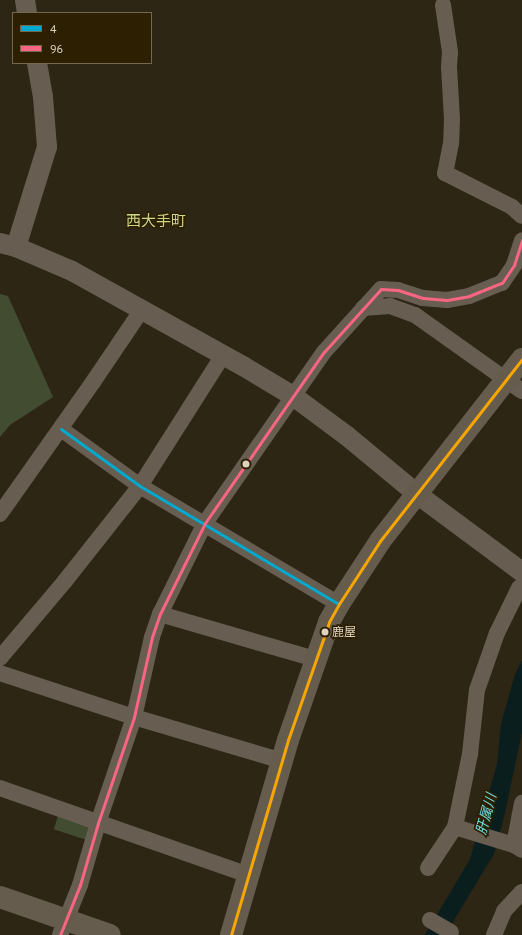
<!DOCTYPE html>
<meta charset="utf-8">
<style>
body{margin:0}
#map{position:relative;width:522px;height:935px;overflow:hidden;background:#2d2615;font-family:"PT Sans","Noto Sans JP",sans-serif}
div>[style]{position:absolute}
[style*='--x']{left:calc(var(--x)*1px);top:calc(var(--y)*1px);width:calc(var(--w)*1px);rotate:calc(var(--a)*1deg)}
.green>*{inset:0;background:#414c31;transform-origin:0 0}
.water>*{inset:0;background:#0a1e1e}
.minor>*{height:16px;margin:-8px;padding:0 8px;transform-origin:8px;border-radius:8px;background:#685d51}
.tertiary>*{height:20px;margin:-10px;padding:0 10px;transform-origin:10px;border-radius:10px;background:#685d51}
.trunk>*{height:22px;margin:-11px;padding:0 11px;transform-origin:11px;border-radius:11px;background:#665c4e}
.bus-1>*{height:3px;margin:-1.5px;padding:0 1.5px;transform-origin:1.5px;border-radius:1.5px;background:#00a9ce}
.bus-2>*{height:3px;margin:-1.5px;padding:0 1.5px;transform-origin:1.5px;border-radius:1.5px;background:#fa6682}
.bus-3>*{height:3px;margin:-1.5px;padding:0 1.5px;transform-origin:1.5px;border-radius:1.5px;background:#f7a600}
.dots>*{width:11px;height:11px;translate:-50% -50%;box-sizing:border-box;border:2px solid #2d1f02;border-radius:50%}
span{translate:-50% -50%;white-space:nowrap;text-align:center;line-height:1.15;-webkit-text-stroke:3.5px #2d1f02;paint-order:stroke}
.bus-label{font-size:12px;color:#dcd3c3}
.left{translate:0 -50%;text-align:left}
.water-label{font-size:14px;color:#6cd9e3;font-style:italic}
.quarter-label{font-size:15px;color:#ccd689}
.legend{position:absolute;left:12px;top:12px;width:140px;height:52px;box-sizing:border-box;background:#2d1f02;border:1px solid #73674f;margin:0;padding:5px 7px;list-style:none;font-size:12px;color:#dcd3c3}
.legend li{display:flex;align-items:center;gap:8px;height:20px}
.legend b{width:20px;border:1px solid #73674f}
</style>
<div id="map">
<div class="green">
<i style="clip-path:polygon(0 294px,8px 296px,53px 397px,10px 425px,0 437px)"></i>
<i style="left:59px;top:813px;width:38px;height:17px;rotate:18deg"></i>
</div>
<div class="water">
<i style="clip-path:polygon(522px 660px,522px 732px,505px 813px,494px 854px,445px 935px,425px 935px,470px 859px,497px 764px,501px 724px,515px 674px)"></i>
</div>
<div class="minor">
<i style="--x:443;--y:5;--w:48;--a:81.5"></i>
<i style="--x:450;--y:52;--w:15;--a:94"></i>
<i style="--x:449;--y:67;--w:52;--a:86.7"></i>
<i style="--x:452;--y:119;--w:24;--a:92"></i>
<i style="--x:451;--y:143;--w:31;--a:101"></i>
<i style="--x:445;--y:173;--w:75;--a:26.9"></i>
<i style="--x:512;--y:207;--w:13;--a:42"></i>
<i style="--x:363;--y:308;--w:27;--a:-4"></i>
<i style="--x:390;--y:306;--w:27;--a:20"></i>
<i style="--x:415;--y:315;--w:131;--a:35.4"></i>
<i style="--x:61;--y:429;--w:97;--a:35.8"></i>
<i style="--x:140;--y:486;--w:231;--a:30.7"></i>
<i style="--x:0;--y:514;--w:161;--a:-54.8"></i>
<i style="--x:93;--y:382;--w:86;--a:-55.9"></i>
<i style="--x:160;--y:614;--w:161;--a:16.2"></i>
<i style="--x:0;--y:658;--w:101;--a:-49.8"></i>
<i style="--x:65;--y:581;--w:121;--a:-51.7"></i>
<i style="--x:140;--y:486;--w:155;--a:-57.6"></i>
<i style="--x:0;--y:673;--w:141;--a:18.2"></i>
<i style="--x:134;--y:717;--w:155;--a:16.5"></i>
<i style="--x:0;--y:788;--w:263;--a:19.3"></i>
<i style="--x:455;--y:827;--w:62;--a:17"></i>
<i style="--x:514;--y:845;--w:9;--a:32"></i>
<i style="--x:514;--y:845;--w:43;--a:-79.2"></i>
<i style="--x:428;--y:868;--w:49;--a:-56.6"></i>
<i style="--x:455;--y:827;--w:75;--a:-78.4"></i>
<i style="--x:470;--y:754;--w:64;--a:-83.8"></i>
<i style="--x:477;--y:690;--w:60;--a:-70.7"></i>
<i style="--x:497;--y:633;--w:50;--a:-63.9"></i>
<i style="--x:519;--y:588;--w:4;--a:-34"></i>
<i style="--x:430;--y:920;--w:24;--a:30"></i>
<i style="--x:60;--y:935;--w:54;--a:-68.2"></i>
<i style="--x:80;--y:885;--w:65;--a:-73.8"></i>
<i style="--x:98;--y:823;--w:112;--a:-71.2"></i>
<i style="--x:134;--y:717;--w:82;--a:-77.3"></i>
<i style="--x:152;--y:637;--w:24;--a:-71"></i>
<i style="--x:160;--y:614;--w:102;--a:-63.7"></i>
<i style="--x:205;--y:523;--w:208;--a:-55.2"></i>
<i style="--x:324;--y:352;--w:85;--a:-47.9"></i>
<i style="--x:381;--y:289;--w:17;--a:3"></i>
<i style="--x:398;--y:290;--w:26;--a:18"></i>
<i style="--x:423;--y:298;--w:24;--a:5"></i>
<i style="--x:447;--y:300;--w:22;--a:-10"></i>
<i style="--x:469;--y:296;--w:35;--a:-22"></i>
<i style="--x:502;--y:283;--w:22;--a:-56"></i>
<i style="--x:514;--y:265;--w:26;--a:-72"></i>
<i style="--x:494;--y:935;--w:26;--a:-67"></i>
<i style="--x:504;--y:911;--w:26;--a:-47"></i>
</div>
<div class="tertiary">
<i style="--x:25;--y:0;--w:13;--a:81"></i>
<i style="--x:0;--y:243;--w:16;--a:14"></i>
<i style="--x:16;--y:247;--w:61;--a:23.2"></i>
<i style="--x:72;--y:271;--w:196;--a:29.1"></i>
<i style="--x:243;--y:366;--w:58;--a:31"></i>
<i style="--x:293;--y:396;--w:67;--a:36.5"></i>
<i style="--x:347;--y:436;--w:91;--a:39.6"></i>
<i style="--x:417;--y:494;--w:131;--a:36.6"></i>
<i style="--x:16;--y:247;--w:105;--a:-72.8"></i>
<i style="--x:47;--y:147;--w:50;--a:-94.6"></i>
<i style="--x:43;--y:97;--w:35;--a:-100"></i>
</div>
<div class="trunk">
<i style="--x:0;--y:897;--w:116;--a:19.1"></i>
<i style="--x:231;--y:935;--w:203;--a:-73.7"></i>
<i style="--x:288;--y:740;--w:125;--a:-70.8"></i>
<i style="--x:329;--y:622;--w:21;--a:-61"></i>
<i style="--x:339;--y:604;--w:75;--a:-56.9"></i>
<i style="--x:380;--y:541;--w:231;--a:-52"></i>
</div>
<div class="bus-1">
<i style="--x:61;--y:429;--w:97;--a:35.8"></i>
<i style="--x:140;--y:486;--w:231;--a:30.7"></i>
</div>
<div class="bus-2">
<i style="--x:60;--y:935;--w:54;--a:-68.2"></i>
<i style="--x:80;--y:885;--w:65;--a:-73.8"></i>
<i style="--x:98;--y:823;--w:112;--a:-71.2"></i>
<i style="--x:134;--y:717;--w:82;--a:-77.3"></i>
<i style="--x:152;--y:637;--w:24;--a:-71"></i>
<i style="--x:160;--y:614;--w:102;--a:-63.7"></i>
<i style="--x:205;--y:523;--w:208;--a:-55.2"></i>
<i style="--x:324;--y:352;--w:85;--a:-47.9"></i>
<i style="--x:381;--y:289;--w:17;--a:3"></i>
<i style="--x:398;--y:290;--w:26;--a:18"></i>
<i style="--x:423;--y:298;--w:24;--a:5"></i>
<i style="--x:447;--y:300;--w:22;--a:-10"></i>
<i style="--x:469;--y:296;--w:35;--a:-22"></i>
<i style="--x:502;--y:283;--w:22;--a:-56"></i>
<i style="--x:514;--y:265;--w:26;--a:-72"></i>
</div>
<div class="bus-3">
<i style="--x:231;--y:935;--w:203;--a:-73.7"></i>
<i style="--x:288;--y:740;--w:125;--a:-70.8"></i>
<i style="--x:329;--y:622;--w:21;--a:-61"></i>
<i style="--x:339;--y:604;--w:75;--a:-56.9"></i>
<i style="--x:380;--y:541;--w:231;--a:-52"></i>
</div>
<div class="dots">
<i style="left:246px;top:464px;background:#dcd3c3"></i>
<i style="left:325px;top:632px;background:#dcd3c3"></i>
</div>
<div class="bus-label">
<span class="left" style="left:332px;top:632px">鹿屋</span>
</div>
<div class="water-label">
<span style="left:486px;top:814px;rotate:-75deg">肝属川</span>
</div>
<div class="quarter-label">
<span style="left:156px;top:221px">西大手町</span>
</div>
<ul class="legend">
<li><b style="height:5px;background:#00a9ce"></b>4</li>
<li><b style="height:5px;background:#fa6682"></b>96</li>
</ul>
</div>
